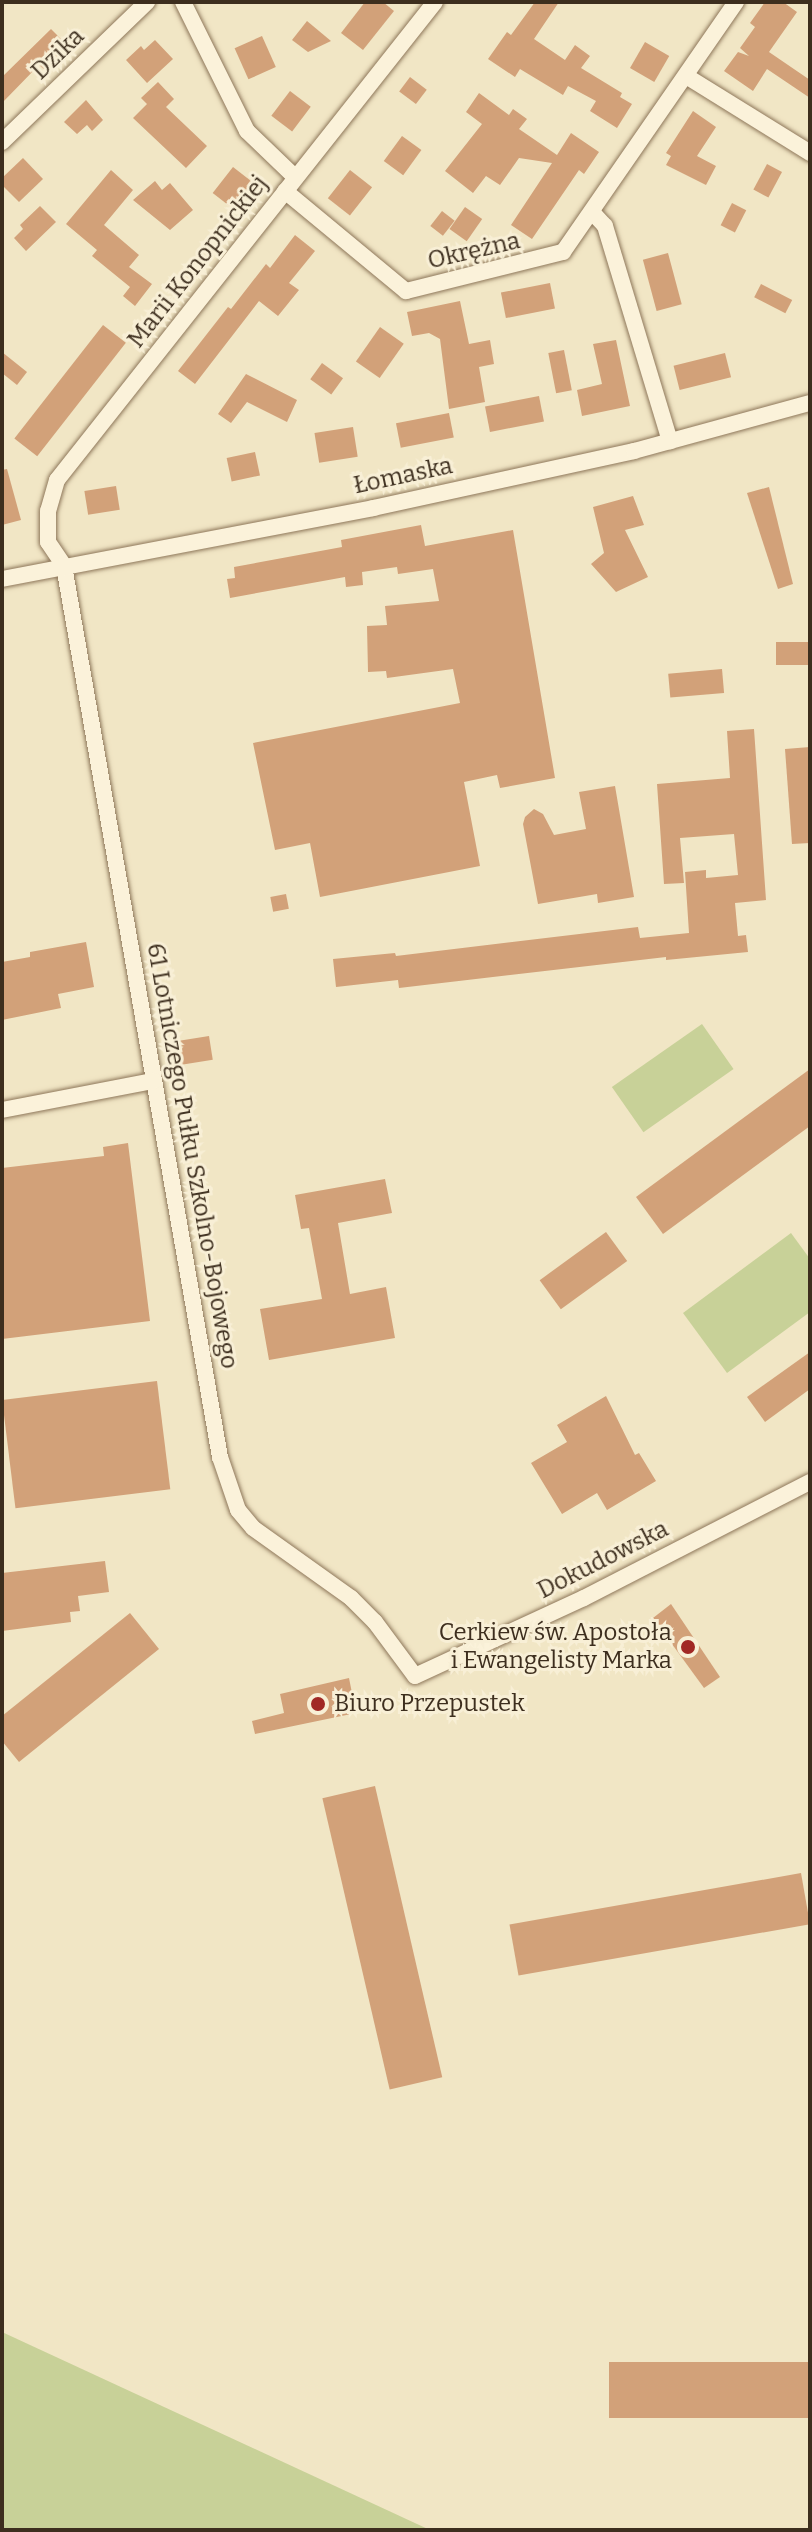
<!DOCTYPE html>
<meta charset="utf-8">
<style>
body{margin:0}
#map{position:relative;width:812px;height:2532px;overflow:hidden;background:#f1e6c5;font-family:Bitter,serif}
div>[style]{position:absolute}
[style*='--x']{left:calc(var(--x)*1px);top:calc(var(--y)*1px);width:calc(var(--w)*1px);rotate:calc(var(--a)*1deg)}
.green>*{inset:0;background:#c8d198;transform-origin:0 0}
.building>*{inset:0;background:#d2a179;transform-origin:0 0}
.roads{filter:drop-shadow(0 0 2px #8e775a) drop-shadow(0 0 2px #8e775a)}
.minor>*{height:16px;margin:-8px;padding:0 8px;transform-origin:8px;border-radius:8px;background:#fbf2da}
.dots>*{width:22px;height:22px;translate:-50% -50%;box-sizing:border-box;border:4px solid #f8efd6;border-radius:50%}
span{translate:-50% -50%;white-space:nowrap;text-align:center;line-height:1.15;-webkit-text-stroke:6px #f8efd6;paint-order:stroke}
.street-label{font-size:24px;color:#3d2e1e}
.poi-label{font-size:24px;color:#3d2e1e}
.right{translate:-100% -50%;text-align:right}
.left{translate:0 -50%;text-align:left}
.frame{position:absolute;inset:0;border:4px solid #3d2e1e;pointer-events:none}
</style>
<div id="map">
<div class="green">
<i style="left:702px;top:1024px;width:55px;height:110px;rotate:55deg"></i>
<i style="clip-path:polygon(791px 1233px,810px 1259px,810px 1312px,727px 1373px,683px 1313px)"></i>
<i style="clip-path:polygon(2px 2332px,430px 2530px,2px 2530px)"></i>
</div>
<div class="building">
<i style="clip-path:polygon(365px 2px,383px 2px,394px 11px,363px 50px,341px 33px)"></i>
<i style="clip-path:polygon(535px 2px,559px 2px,534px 39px,565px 60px,575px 45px,590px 56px,581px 68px,622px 93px,620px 97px,632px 104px,617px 128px,590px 111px,596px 101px,568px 86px,563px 95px,520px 69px,515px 77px,488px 59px,507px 32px,511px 35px)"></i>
<i style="clip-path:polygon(765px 2px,783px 2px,797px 12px,769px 52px,810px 80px,810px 98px,767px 69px,753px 91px,724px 71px,738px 52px,749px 56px,740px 48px,755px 27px,750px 23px)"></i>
<i style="clip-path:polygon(307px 21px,331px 41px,308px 52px,292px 40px)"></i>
<i style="clip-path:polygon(51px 29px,70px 48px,46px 71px,39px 65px,2px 103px,2px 77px)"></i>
<i style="left:262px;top:36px;width:34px;height:30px;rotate:66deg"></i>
<i style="clip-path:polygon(155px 40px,173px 59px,147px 83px,126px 60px,141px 46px,144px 50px)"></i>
<i style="left:645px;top:42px;width:28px;height:30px;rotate:30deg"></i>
<i style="left:410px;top:77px;width:21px;height:18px;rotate:37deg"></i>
<i style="clip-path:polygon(158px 82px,174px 99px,166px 107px,207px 146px,186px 168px,133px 118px,147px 104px,141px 98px)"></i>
<i style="left:290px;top:91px;width:26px;height:31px;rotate:37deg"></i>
<i style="clip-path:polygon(479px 93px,509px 115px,513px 109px,527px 119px,519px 129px,557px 155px,571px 133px,599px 152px,584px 174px,579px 170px,532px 239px,511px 225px,552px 163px,519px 158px,500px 185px,486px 176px,473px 193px,445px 171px,482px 124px,466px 112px)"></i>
<i style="clip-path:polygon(86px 100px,103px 120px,92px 131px,87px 125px,77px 134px,64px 122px)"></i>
<i style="clip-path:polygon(693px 111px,716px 127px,697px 156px,716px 166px,706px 185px,666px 165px,671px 156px,666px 153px)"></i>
<i style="left:402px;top:136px;width:24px;height:31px;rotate:36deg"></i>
<i style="clip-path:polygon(23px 158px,43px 179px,19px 202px,2px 185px,2px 178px)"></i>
<i style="left:767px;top:164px;width:17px;height:29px;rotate:28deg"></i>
<i style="left:233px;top:167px;width:29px;height:33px;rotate:38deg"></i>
<i style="clip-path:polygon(111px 170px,133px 190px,104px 225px,139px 255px,129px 267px,152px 284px,135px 306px,123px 296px,130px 287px,92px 256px,97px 250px,66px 224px)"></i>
<i style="left:350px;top:170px;width:28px;height:36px;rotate:38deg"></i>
<i style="clip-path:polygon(155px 181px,162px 190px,170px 183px,193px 210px,170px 230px,133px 200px)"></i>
<i style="left:732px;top:203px;width:16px;height:25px;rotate:27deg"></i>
<i style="clip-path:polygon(40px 206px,56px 222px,26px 251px,14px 238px,23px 229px,20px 225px)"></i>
<i style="left:465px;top:207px;width:21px;height:27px;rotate:35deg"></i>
<i style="left:442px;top:211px;width:16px;height:19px;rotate:38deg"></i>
<i style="clip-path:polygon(295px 235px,315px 251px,289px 283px,299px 290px,278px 316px,259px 301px,195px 384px,178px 371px,228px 307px,231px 309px,266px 264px,270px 268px)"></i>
<i style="left:668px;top:253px;width:53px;height:26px;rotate:75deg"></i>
<i style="left:550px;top:283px;width:26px;height:50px;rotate:79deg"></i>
<i style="left:761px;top:284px;width:35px;height:15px;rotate:27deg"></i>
<i style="clip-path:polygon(460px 301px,469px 344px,490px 340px,494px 364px,479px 367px,485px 402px,449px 409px,440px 339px,429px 333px,412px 336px,407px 312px)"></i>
<i style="left:103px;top:325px;width:29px;height:144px;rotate:38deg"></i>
<i style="left:380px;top:327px;width:29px;height:42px;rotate:35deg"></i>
<i style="clip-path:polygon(616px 340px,630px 406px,582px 416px,577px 390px,602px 384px,593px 344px)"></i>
<i style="left:564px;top:350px;width:41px;height:16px;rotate:79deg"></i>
<i style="clip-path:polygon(2px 352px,27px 372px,17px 385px,2px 373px)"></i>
<i style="left:725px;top:353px;width:25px;height:53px;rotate:76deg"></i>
<i style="left:322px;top:363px;width:26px;height:20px;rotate:36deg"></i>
<i style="clip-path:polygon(246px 374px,297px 400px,287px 422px,247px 402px,231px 423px,218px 414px)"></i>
<i style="left:539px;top:396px;width:26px;height:55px;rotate:79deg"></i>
<i style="left:449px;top:413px;width:25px;height:54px;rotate:79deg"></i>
<i style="left:353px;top:427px;width:30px;height:39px;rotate:81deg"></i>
<i style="left:255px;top:452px;width:24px;height:29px;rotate:78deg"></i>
<i style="clip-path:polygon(7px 469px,21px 520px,2px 525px,2px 470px)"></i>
<i style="left:116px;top:486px;width:24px;height:32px;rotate:81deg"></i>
<i style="clip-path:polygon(769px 487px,793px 584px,778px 589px,747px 493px)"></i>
<i style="clip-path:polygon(633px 496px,644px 525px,625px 530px,648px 577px,616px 592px,591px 564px,604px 553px,593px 507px)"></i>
<i style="clip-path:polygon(421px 525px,425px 546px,513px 530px,555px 778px,500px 788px,497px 775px,464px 782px,480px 866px,320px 897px,310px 843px,275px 850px,253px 743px,460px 703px,453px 669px,387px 678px,386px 671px,368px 672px,367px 626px,387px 625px,385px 606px,439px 601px,433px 569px,398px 574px,397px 567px,362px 572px,363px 585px,346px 587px,345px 577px,230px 598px,227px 579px,235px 578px,234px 567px,342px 547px,341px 540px)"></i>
<i style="left:810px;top:642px;width:23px;height:34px;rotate:90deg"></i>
<i style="left:722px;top:669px;width:24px;height:54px;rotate:85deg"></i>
<i style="clip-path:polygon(754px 729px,766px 900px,735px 903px,738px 936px,746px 935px,748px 952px,666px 960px,666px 957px,399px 988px,398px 980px,336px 987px,333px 959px,395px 953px,396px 956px,638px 927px,640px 938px,689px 933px,685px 872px,706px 870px,706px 878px,738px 875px,734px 834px,680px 838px,684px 883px,664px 884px,657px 784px,730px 778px,727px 731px)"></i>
<i style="clip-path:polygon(810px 747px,810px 843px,792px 844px,785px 749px)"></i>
<i style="clip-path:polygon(615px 786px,634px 897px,598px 903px,597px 894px,538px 904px,523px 824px,525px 817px,534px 809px,543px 814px,554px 835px,586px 829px,579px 792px)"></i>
<i style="left:286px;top:894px;width:15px;height:16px;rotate:79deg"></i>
<i style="clip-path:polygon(86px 942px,94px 987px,58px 994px,61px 1008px,2px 1020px,2px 962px,30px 957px,30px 952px)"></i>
<i style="left:209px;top:1036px;width:24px;height:38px;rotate:81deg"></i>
<i style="clip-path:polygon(810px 1069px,810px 1126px,663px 1234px,636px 1197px)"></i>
<i style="clip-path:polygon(128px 1143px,150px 1321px,2px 1339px,2px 1168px,104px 1156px,103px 1147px)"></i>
<i style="clip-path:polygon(385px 1179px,392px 1213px,338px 1223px,350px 1294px,386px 1287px,395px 1338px,269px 1360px,260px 1309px,322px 1299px,309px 1228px,301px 1229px,295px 1195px)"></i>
<i style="left:606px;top:1232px;width:36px;height:82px;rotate:54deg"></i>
<i style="clip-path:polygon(810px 1352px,810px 1389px,765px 1422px,747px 1397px)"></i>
<i style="left:157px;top:1381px;width:109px;height:156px;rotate:83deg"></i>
<i style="clip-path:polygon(606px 1396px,635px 1455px,639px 1453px,656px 1481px,607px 1510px,597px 1493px,562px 1514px,531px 1463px,567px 1442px,557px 1425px)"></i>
<i style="clip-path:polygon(105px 1561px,109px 1592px,78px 1596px,80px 1611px,70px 1612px,71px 1622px,2px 1631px,2px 1573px)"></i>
<i style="clip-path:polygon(671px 1604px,720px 1677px,704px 1688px,653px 1618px)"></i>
<i style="clip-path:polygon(130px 1613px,159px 1649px,19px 1762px,2px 1741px,2px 1716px)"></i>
<i style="clip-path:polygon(349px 1678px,356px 1713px,255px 1734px,252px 1721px,284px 1713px,280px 1694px)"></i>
<i style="left:375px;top:1786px;width:299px;height:54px;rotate:77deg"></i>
<i style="left:801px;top:1873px;width:52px;height:296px;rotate:80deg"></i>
<i style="left:810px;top:2362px;width:56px;height:201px;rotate:90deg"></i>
</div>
<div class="roads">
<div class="minor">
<i style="--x:183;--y:2;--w:144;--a:63.6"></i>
<i style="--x:247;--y:131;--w:66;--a:43.8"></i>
<i style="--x:435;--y:2;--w:609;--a:128.34"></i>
<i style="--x:57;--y:480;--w:32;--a:106"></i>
<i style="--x:48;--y:511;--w:31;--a:90"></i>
<i style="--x:48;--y:542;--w:29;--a:56"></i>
<i style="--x:64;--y:566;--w:905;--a:80.07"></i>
<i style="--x:220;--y:1457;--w:56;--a:71.2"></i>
<i style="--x:238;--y:1510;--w:23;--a:50"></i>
<i style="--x:253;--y:1528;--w:120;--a:35.5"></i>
<i style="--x:351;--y:1598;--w:34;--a:45"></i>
<i style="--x:375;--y:1622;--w:67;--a:53.5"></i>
<i style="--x:415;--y:1676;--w:186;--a:-24.8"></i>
<i style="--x:584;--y:1598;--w:254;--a:-27.2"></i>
<i style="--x:686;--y:76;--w:146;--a:31.8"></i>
<i style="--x:2;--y:142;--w:202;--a:-44"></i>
<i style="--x:285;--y:191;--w:157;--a:39.6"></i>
<i style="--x:406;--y:291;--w:162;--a:-14"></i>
<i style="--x:563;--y:252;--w:304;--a:-55.3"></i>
<i style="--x:592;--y:212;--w:19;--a:47"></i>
<i style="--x:605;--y:226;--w:225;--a:73.2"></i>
<i style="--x:2;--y:579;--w:378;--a:-10.8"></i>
<i style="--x:373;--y:508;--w:267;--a:-12.3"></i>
<i style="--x:634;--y:451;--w:182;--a:-15.3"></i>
<i style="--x:2;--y:1110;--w:154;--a:-10.9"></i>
</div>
</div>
<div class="dots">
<i style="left:688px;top:1647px;background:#a12825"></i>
<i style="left:318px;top:1704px;background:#a12825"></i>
</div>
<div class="street-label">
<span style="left:58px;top:54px;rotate:-44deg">Dzika</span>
<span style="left:474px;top:251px;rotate:-13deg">Okrężna</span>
<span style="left:198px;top:262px;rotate:-52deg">Marii Konopnickiej</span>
<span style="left:403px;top:476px;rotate:-12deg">Łomaska</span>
<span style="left:192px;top:1156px;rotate:80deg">61 Lotniczego Pułku Szkolno-Bojowego</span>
<span style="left:603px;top:1560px;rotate:-27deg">Dokudowska</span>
</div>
<div class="poi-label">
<span class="right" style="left:672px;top:1647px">Cerkiew św. Apostoła<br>i Ewangelisty Marka</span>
<span class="left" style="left:334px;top:1704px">Biuro Przepustek</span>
</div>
<div class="frame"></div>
</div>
